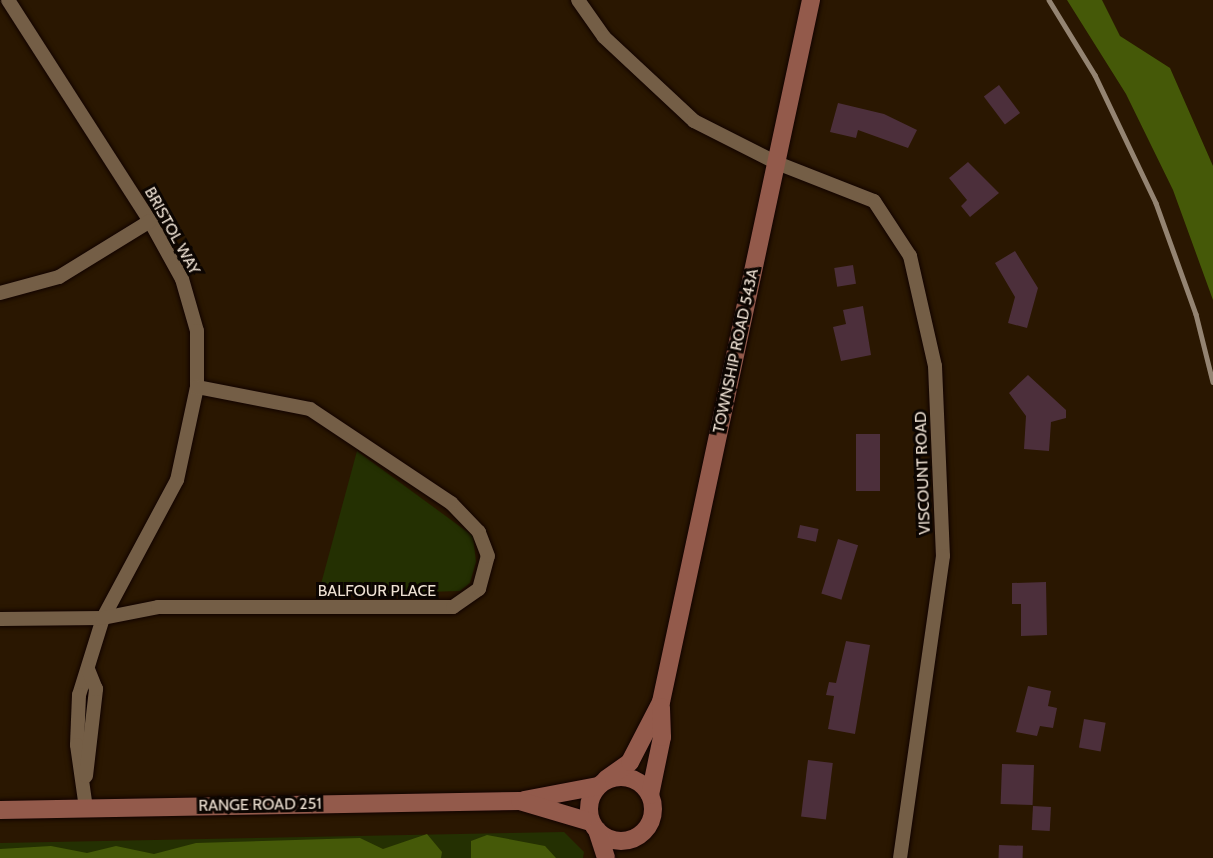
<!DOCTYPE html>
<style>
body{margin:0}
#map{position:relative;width:1213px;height:858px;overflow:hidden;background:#2a1701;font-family:Cabin,sans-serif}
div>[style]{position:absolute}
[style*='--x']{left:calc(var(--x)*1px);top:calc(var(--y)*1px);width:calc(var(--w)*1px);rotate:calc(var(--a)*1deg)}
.green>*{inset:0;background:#243002}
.forest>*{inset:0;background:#455908}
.building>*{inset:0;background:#4c2f3b;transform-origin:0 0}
.roads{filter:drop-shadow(0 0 2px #110300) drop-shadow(0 0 2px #110300)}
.street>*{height:14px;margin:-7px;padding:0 7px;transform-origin:7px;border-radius:7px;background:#745e46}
.secondary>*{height:18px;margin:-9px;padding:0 9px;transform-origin:9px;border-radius:9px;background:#935a4b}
.secondary>.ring{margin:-9px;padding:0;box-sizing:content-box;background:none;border:18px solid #935a4b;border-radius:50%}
.rail>*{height:4.5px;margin:-2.25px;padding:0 2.25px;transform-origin:2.25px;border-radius:2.25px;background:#948472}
span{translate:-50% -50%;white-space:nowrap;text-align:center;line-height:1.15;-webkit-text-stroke:6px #0c0501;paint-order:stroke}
.street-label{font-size:16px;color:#eee1d3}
</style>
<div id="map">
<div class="green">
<i style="clip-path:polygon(357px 451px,473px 536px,476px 562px,470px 583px,460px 591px,318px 595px)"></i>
<i style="clip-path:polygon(564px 832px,584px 852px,583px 858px,0 858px,0 843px)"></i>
</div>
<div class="forest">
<i style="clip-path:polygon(1067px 0,1102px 0,1120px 36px,1170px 68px,1213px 166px,1213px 300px,1173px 190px,1126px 94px)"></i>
<i style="clip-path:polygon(427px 834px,442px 852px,441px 858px,0 858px,0 849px,51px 846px,87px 853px,116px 846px,154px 854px,196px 843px,360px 838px,383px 849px)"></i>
<i style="clip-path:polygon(487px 835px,545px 846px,556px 858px,471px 858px,471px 841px)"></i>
</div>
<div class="building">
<i style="left:999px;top:85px;width:35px;height:19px;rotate:53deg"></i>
<i style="clip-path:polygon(838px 103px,884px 114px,917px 130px,908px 148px,858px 130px,856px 138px,830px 132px)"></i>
<i style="clip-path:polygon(968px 162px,999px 193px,970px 217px,961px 206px,967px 200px,949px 178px)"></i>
<i style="clip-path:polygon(1015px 251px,1038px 288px,1027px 328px,1008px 323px,1015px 297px,995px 263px)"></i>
<i style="left:853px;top:265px;width:19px;height:19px;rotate:81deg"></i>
<i style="clip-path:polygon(863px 306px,871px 355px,841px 361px,833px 327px,846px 324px,843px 310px)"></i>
<i style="clip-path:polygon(1028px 375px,1066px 410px,1066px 418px,1051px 422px,1049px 451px,1024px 449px,1026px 416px,1009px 393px)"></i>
<i style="left:856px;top:434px;width:24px;height:57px"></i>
<i style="left:800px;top:525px;width:19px;height:13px;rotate:12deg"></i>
<i style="left:838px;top:539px;width:21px;height:57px;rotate:17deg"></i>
<i style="clip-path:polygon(1046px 582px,1047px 635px,1021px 636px,1021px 604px,1012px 604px,1012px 583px)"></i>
<i style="clip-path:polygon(846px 641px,870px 645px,855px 734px,828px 729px,834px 696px,826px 695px,829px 682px,836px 683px)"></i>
<i style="clip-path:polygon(1028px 686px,1051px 691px,1048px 706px,1057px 708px,1053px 728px,1040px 726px,1037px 736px,1016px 732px)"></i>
<i style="left:1084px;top:719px;width:22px;height:29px;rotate:10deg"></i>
<i style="left:808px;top:760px;width:25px;height:57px;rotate:7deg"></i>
<i style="left:1002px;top:764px;width:32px;height:40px;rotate:2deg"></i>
<i style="left:1033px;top:806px;width:18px;height:24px;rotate:3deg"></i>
<i style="left:999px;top:845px;width:24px;height:13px;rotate:2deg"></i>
</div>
<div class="roads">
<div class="street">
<i style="--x:8;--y:0;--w:263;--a:57.3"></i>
<i style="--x:150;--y:221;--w:66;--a:61.1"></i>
<i style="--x:182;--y:279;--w:54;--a:73.9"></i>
<i style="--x:197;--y:331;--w:56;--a:90"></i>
<i style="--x:197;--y:387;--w:95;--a:102.1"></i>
<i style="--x:177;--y:480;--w:157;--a:118.2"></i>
<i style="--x:103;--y:618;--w:81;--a:107.3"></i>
<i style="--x:79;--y:695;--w:50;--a:92.3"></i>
<i style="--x:77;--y:745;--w:64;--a:81.9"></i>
<i style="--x:578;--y:0;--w:45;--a:54.9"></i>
<i style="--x:604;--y:37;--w:123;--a:43"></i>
<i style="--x:694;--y:121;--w:93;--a:26.8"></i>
<i style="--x:777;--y:163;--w:104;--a:21.4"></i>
<i style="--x:874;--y:201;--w:66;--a:56.8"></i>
<i style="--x:910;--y:256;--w:113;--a:77.2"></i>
<i style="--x:935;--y:366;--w:190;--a:87.6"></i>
<i style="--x:943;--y:556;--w:305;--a:98.1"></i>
<i style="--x:0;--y:293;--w:61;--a:-15.2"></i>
<i style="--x:59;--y:277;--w:107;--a:-31.6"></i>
<i style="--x:0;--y:619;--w:103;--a:-0.6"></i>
<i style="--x:103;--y:618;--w:56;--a:-11.3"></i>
<i style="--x:158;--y:607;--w:295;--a:0"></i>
<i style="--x:453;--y:607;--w:32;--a:-35"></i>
<i style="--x:479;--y:589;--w:34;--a:-75"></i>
<i style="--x:488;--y:556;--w:26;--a:-111"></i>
<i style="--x:479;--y:532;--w:40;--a:-134"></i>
<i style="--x:451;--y:503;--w:169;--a:-146.3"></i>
<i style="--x:310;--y:409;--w:115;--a:-169"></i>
<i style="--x:86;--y:776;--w:88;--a:-83.4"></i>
<i style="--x:96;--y:689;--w:22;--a:-112"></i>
</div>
<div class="secondary">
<i class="ring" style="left:589px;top:777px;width:46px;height:46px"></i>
<i style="--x:606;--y:779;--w:29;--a:-35"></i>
<i style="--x:630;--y:762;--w:68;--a:-62.7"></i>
<i style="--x:661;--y:702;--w:718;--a:-77.94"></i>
<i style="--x:650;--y:795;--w:59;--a:-78.3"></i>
<i style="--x:662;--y:737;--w:30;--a:-92"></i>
<i style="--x:524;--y:800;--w:75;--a:-10.7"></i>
<i style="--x:0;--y:810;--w:520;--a:-0.99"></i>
<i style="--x:520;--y:801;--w:74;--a:16.5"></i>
<i style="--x:597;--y:830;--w:29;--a:72"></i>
</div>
</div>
<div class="rail">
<i style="--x:1049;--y:0;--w:88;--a:58.5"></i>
<i style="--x:1095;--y:75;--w:142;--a:64.5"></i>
<i style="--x:1156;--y:203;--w:118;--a:70.2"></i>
<i style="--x:1196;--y:314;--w:70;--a:76"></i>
</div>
<div class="street-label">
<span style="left:172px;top:231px;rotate:61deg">BRISTOL WAY</span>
<span style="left:736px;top:351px;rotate:-78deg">TOWNSHIP ROAD 543A</span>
<span style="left:923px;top:473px;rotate:-92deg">VISCOUNT ROAD</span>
<span style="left:377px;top:591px">BALFOUR PLACE</span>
<span style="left:260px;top:805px;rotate:-1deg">RANGE ROAD 251</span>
</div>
</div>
